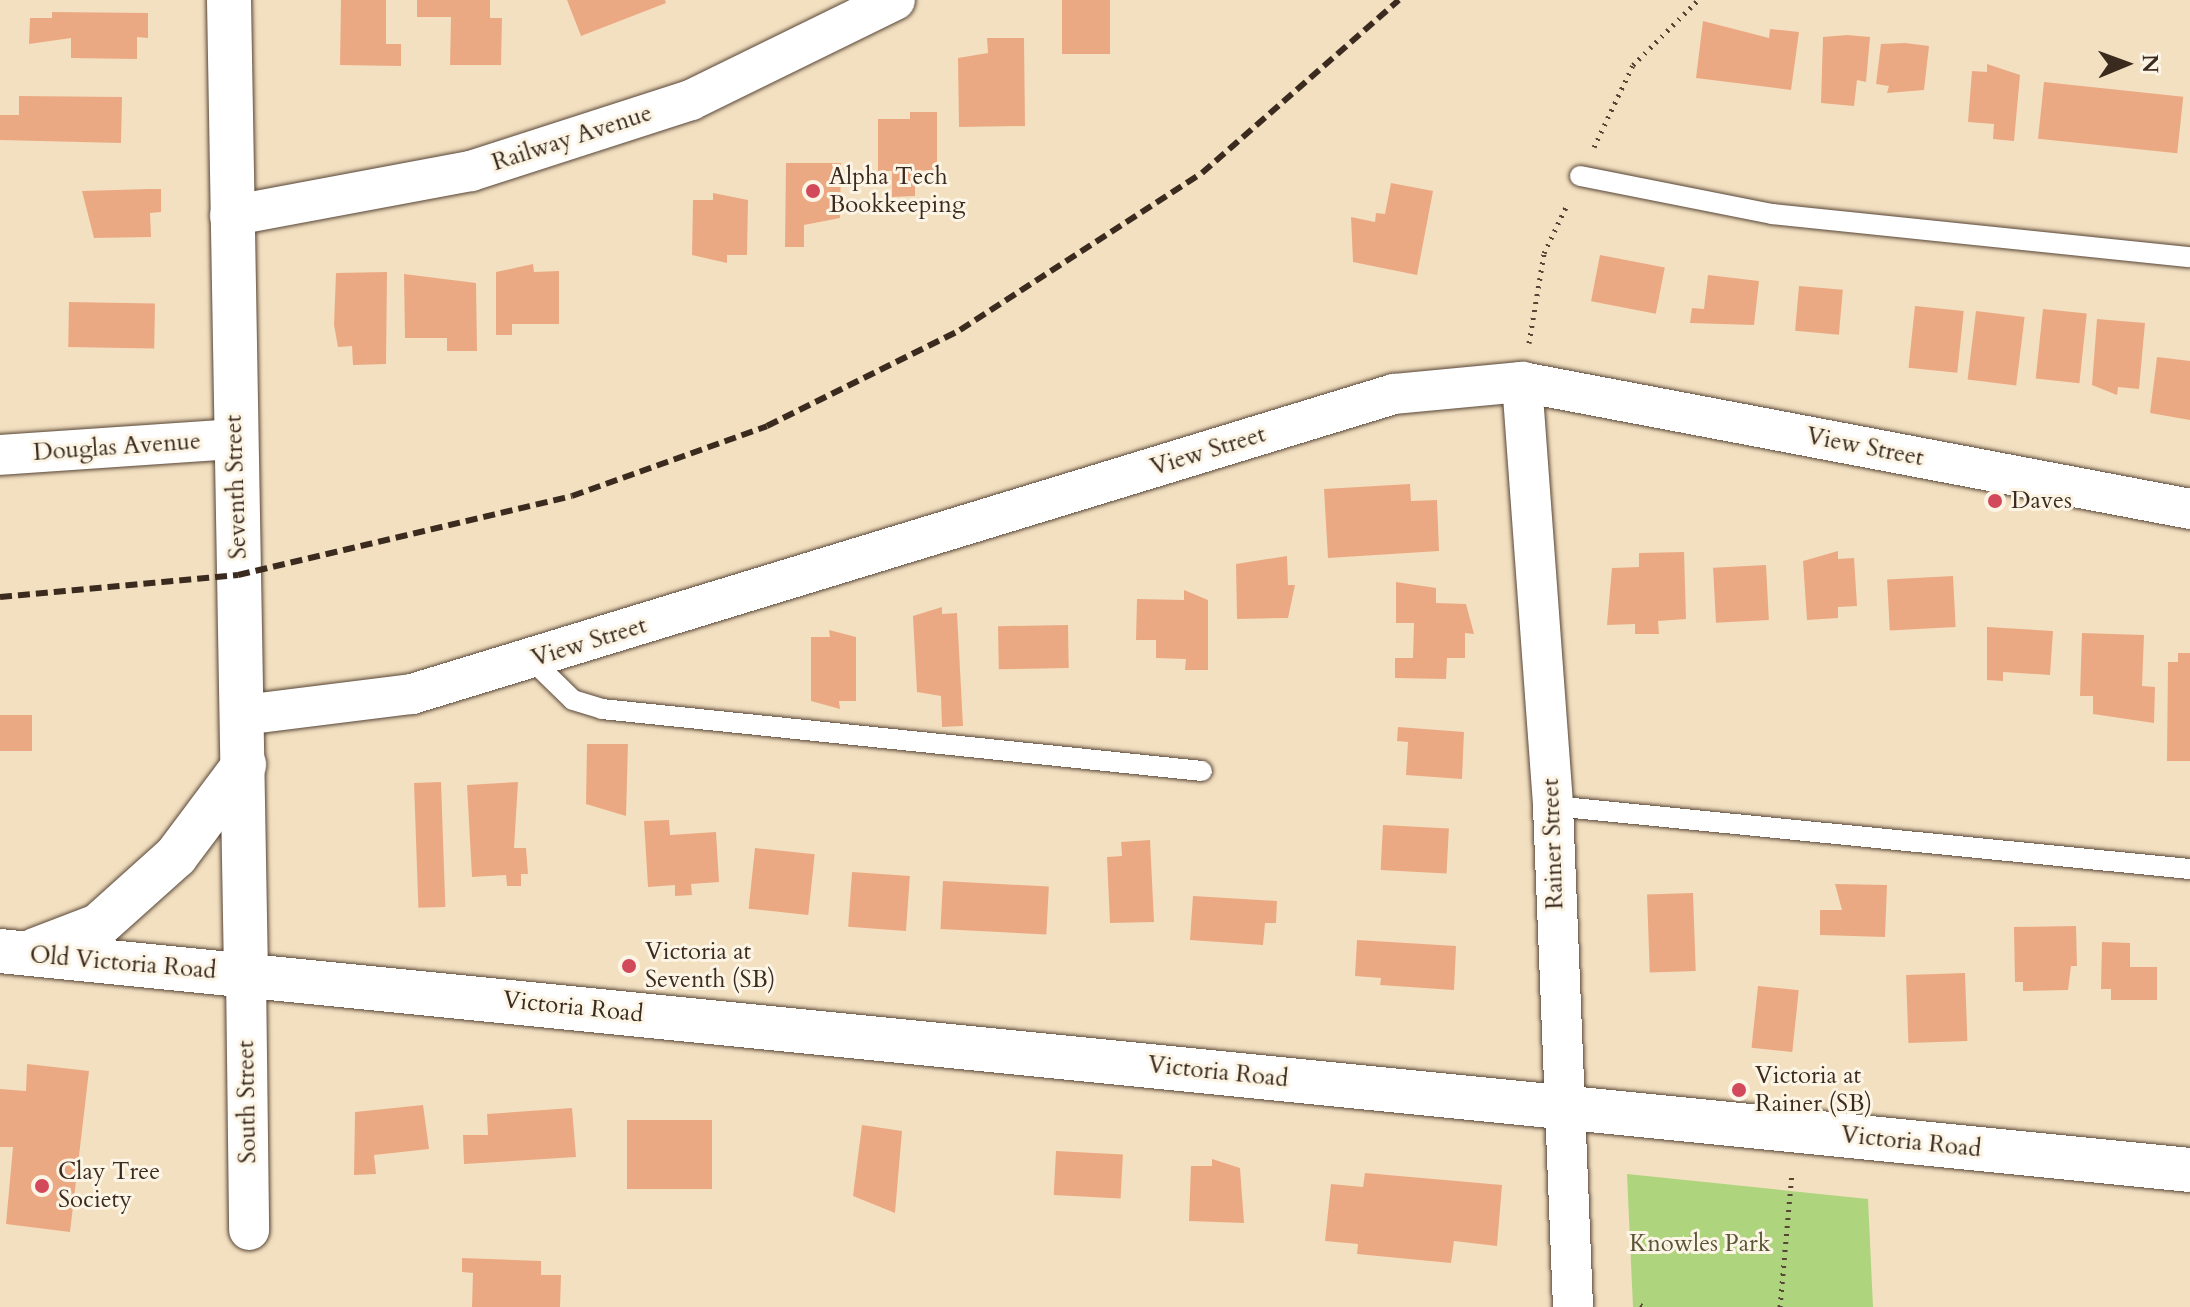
<!DOCTYPE html>
<style>
body{margin:0}
#map{position:relative;width:2190px;height:1307px;overflow:hidden;background:#f3e0c1;font-family:Cardo,serif}
div>[style]{position:absolute}
[style*='--x']{left:calc(var(--x)*1px);top:calc(var(--y)*1px);width:calc(var(--w)*1px);rotate:calc(var(--a)*1deg)}
.green>*{inset:0;background:#aed47e}
.building>*{inset:0;background:#eba983;transform-origin:0 0}
.path>*{height:5px;margin-top:-2.5px;transform-origin:0;background:repeating-linear-gradient(90deg,#574536 0 2px,transparent 0 8px)}
.roads{filter:drop-shadow(0 0 2px #574536) drop-shadow(0 0 2px #574536)}
.lane>*{height:20px;margin:-10px;padding:0 10px;transform-origin:10px;border-radius:10px;background:#fff}
.street>*{height:40px;margin:-20px;padding:0 20px;transform-origin:20px;border-radius:20px;background:#fff}
.secondary>*{height:44px;margin:-22px;padding:0 22px;transform-origin:22px;border-radius:22px;background:#fff}
.rail>*{height:6px;margin-top:-3px;transform-origin:0;background:repeating-linear-gradient(90deg,#3b2a1e 0 12px,transparent 0 18px)}
.dots>*{width:22px;height:22px;translate:-50% -50%;box-sizing:border-box;border:4px solid #fcf5e5;border-radius:50%}
span{translate:-50% -50%;white-space:nowrap;text-align:center;line-height:1.15;-webkit-text-stroke:6px #fcf5e5;paint-order:stroke}
.street-label{font-size:24px;color:#3b2a1e}
.poi-label{font-size:24px;color:#3b2a1e}
.left{translate:0 -50%;text-align:left}
.park-label{font-size:24px;color:#585436}
.north{position:absolute;left:2086px;top:24px;width:80px;height:80px;-webkit-text-stroke:6px #fcf5e5;paint-order:stroke;rotate:89deg;font-size:22px;font-weight:700;line-height:32px;text-align:center;color:#3b2a1e}
.north::after{content:'';display:block;margin:auto;width:28px;height:36px;background:#3b2a1e;clip-path:polygon(50% 0,100% 100%,50% 72%,0 100%)}
</style>
<div id="map">
<div class="green">
<i style="clip-path:polygon(1627px 1174px,1868px 1199px,1873px 1307px,1633px 1307px)"></i>
</div>
<div class="building">
<i style="clip-path:polygon(341px 0,386px 0,386px 44px,401px 44px,401px 66px,340px 65px)"></i>
<i style="clip-path:polygon(417px 0,490px 0,490px 18px,502px 18px,501px 65px,450px 65px,451px 17px,417px 17px)"></i>
<i style="clip-path:polygon(567px 0,665px 0,666px 3px,581px 36px)"></i>
<i style="left:1062px;top:0;width:48px;height:54px"></i>
<i style="clip-path:polygon(52px 12px,148px 13px,148px 38px,137px 37px,137px 59px,71px 58px,71px 38px,29px 44px,30px 18px,52px 18px)"></i>
<i style="clip-path:polygon(1703px 21px,1769px 38px,1770px 29px,1799px 32px,1791px 90px,1696px 78px)"></i>
<i style="clip-path:polygon(1847px 35px,1870px 37px,1866px 82px,1857px 80px,1854px 106px,1821px 103px,1823px 37px)"></i>
<i style="clip-path:polygon(987px 38px,1024px 38px,1025px 126px,959px 127px,958px 58px,988px 53px)"></i>
<i style="clip-path:polygon(1905px 43px,1929px 46px,1924px 90px,1887px 93px,1889px 86px,1876px 84px,1881px 44px)"></i>
<i style="clip-path:polygon(1987px 64px,2020px 75px,2014px 141px,1993px 139px,1994px 124px,1968px 122px,1972px 71px,1987px 72px)"></i>
<i style="left:2044px;top:82px;width:140px;height:57px;rotate:6deg"></i>
<i style="clip-path:polygon(19px 96px,122px 97px,121px 143px,0 140px,0 115px,19px 115px)"></i>
<i style="clip-path:polygon(910px 112px,937px 112px,937px 170px,915px 171px,915px 196px,892px 197px,892px 171px,878px 171px,878px 119px,910px 119px)"></i>
<i style="clip-path:polygon(786px 163px,841px 163px,840px 218px,804px 225px,804px 247px,785px 247px)"></i>
<i style="clip-path:polygon(1391px 183px,1433px 191px,1417px 275px,1353px 262px,1351px 217px,1375px 222px,1376px 213px,1385px 214px)"></i>
<i style="clip-path:polygon(149px 189px,161px 189px,161px 212px,150px 213px,151px 237px,94px 238px,82px 191px)"></i>
<i style="clip-path:polygon(713px 193px,748px 200px,747px 255px,727px 255px,727px 263px,692px 255px,693px 200px,713px 200px)"></i>
<i style="left:1600px;top:255px;width:66px;height:47px;rotate:11deg"></i>
<i style="clip-path:polygon(533px 264px,534px 272px,559px 271px,559px 324px,512px 324px,512px 335px,496px 335px,496px 272px)"></i>
<i style="clip-path:polygon(387px 272px,386px 364px,353px 365px,352px 346px,338px 347px,334px 325px,336px 273px)"></i>
<i style="clip-path:polygon(404px 274px,476px 283px,477px 351px,447px 351px,447px 338px,405px 338px)"></i>
<i style="clip-path:polygon(1708px 275px,1759px 281px,1754px 325px,1690px 323px,1692px 308px,1704px 309px)"></i>
<i style="left:1799px;top:286px;width:44px;height:45px;rotate:5deg"></i>
<i style="left:69px;top:302px;width:86px;height:45px;rotate:1deg"></i>
<i style="left:1915px;top:306px;width:49px;height:62px;rotate:6deg"></i>
<i style="left:2043px;top:309px;width:44px;height:70px;rotate:6deg"></i>
<i style="left:1976px;top:311px;width:49px;height:69px;rotate:7deg"></i>
<i style="clip-path:polygon(2097px 319px,2145px 323px,2139px 389px,2118px 387px,2117px 395px,2092px 385px)"></i>
<i style="clip-path:polygon(2157px 357px,2190px 361px,2190px 420px,2150px 413px)"></i>
<i style="clip-path:polygon(1410px 484px,1411px 501px,1437px 500px,1439px 551px,1328px 558px,1324px 489px)"></i>
<i style="clip-path:polygon(1838px 551px,1838px 559px,1854px 558px,1857px 606px,1838px 607px,1838px 618px,1807px 620px,1803px 561px)"></i>
<i style="clip-path:polygon(1684px 552px,1686px 619px,1658px 621px,1659px 634px,1635px 634px,1635px 624px,1607px 625px,1612px 568px,1639px 567px,1639px 553px)"></i>
<i style="clip-path:polygon(1287px 556px,1288px 585px,1295px 585px,1288px 618px,1237px 619px,1236px 564px)"></i>
<i style="left:1766px;top:565px;width:55px;height:53px;rotate:87deg"></i>
<i style="left:1953px;top:576px;width:51px;height:66px;rotate:87deg"></i>
<i style="clip-path:polygon(1396px 582px,1436px 588px,1436px 603px,1466px 604px,1474px 634px,1465px 633px,1465px 658px,1447px 658px,1446px 679px,1395px 678px,1395px 658px,1413px 658px,1414px 623px,1396px 623px)"></i>
<i style="clip-path:polygon(1184px 590px,1208px 600px,1208px 670px,1185px 670px,1186px 659px,1156px 658px,1156px 640px,1136px 640px,1137px 599px,1184px 600px)"></i>
<i style="clip-path:polygon(942px 607px,942px 614px,957px 613px,963px 726px,942px 727px,941px 696px,917px 692px,913px 616px)"></i>
<i style="left:1068px;top:625px;width:43px;height:70px;rotate:89deg"></i>
<i style="clip-path:polygon(1987px 627px,2053px 631px,2050px 675px,2003px 672px,2003px 681px,1987px 680px)"></i>
<i style="clip-path:polygon(829px 630px,856px 637px,856px 701px,839px 701px,840px 709px,811px 701px,811px 637px,830px 637px)"></i>
<i style="clip-path:polygon(2082px 633px,2144px 635px,2142px 686px,2155px 687px,2154px 723px,2093px 714px,2093px 696px,2080px 696px)"></i>
<i style="clip-path:polygon(2178px 653px,2190px 653px,2190px 761px,2167px 761px,2168px 662px,2178px 662px)"></i>
<i style="left:0;top:715px;width:32px;height:36px"></i>
<i style="clip-path:polygon(1398px 727px,1464px 732px,1462px 779px,1406px 775px,1408px 742px,1397px 741px)"></i>
<i style="clip-path:polygon(587px 744px,628px 744px,626px 816px,586px 804px)"></i>
<i style="left:441px;top:782px;width:125px;height:27px;rotate:88deg"></i>
<i style="clip-path:polygon(518px 782px,514px 848px,526px 848px,528px 874px,521px 874px,521px 886px,507px 886px,506px 875px,472px 877px,467px 785px)"></i>
<i style="clip-path:polygon(669px 820px,670px 835px,716px 832px,719px 882px,691px 884px,692px 895px,675px 896px,675px 885px,648px 887px,644px 821px)"></i>
<i style="left:1383px;top:825px;width:66px;height:45px;rotate:3deg"></i>
<i style="clip-path:polygon(1150px 840px,1154px 922px,1110px 923px,1107px 857px,1122px 856px,1121px 842px)"></i>
<i style="left:755px;top:848px;width:60px;height:61px;rotate:6deg"></i>
<i style="left:852px;top:872px;width:58px;height:55px;rotate:4deg"></i>
<i style="left:943px;top:881px;width:106px;height:48px;rotate:3deg"></i>
<i style="clip-path:polygon(1835px 884px,1887px 885px,1885px 937px,1820px 935px,1820px 910px,1842px 910px)"></i>
<i style="left:1693px;top:893px;width:78px;height:46px;rotate:88deg"></i>
<i style="clip-path:polygon(1193px 896px,1277px 901px,1276px 923px,1265px 923px,1263px 945px,1190px 940px)"></i>
<i style="clip-path:polygon(2076px 926px,2077px 966px,2071px 966px,2068px 990px,2023px 991px,2023px 982px,2015px 982px,2014px 927px)"></i>
<i style="clip-path:polygon(1357px 940px,1456px 946px,1454px 990px,1380px 985px,1381px 978px,1355px 976px)"></i>
<i style="clip-path:polygon(2102px 942px,2130px 943px,2130px 967px,2157px 967px,2157px 1000px,2111px 1000px,2111px 989px,2101px 989px)"></i>
<i style="left:1965px;top:973px;width:68px;height:59px;rotate:88deg"></i>
<i style="left:1758px;top:986px;width:41px;height:62px;rotate:6deg"></i>
<i style="clip-path:polygon(27px 1064px,89px 1071px,70px 1232px,6px 1224px,13px 1147px,0 1147px,0 1089px,26px 1091px)"></i>
<i style="clip-path:polygon(423px 1105px,429px 1149px,374px 1155px,376px 1174px,354px 1175px,355px 1112px)"></i>
<i style="clip-path:polygon(572px 1108px,576px 1157px,464px 1164px,463px 1135px,488px 1135px,487px 1114px)"></i>
<i style="left:627px;top:1120px;width:85px;height:69px"></i>
<i style="clip-path:polygon(862px 1125px,902px 1131px,895px 1213px,853px 1196px)"></i>
<i style="left:1056px;top:1151px;width:67px;height:44px;rotate:3deg"></i>
<i style="clip-path:polygon(1212px 1159px,1240px 1168px,1244px 1223px,1189px 1221px,1191px 1166px,1212px 1166px)"></i>
<i style="clip-path:polygon(1365px 1173px,1502px 1185px,1497px 1246px,1454px 1241px,1451px 1263px,1357px 1254px,1358px 1244px,1325px 1241px,1331px 1184px,1363px 1187px)"></i>
<i style="clip-path:polygon(462px 1258px,541px 1261px,541px 1275px,561px 1275px,560px 1307px,472px 1307px,473px 1273px,462px 1272px)"></i>
</div>
<div class="path">
<i style="--x:1594;--y:147;--w:91;--a:-64.6"></i>
<i style="--x:1633;--y:65;--w:92;--a:-45"></i>
<i style="--x:1529;--y:343;--w:91;--a:-80.5"></i>
<i style="--x:1544;--y:253;--w:55;--a:-64.4"></i>
<i style="--x:1640;--y:1305;--w:4;--a:27"></i>
<i style="--x:1780;--y:1307;--w:135;--a:-84.9"></i>
</div>
<div class="roads">
<div class="lane">
<i style="--x:1580;--y:176;--w:196;--a:11.2"></i>
<i style="--x:1772;--y:214;--w:420;--a:5.9"></i>
<i style="--x:532;--y:660;--w:57;--a:44.3"></i>
<i style="--x:573;--y:700;--w:30;--a:17"></i>
<i style="--x:602;--y:709;--w:603;--a:5.9"></i>
<i style="--x:1553;--y:806;--w:640;--a:5.65"></i>
</div>
<div class="street">
<i style="--x:230;--y:216;--w:245;--a:-10.6"></i>
<i style="--x:471;--y:171;--w:231;--a:-17.9"></i>
<i style="--x:691;--y:100;--w:227;--a:-26.1"></i>
<i style="--x:1522;--y:382;--w:425;--a:85.8"></i>
<i style="--x:1553;--y:806;--w:501;--a:87.71"></i>
<i style="--x:0;--y:455;--w:235;--a:-3.9"></i>
<i style="--x:243;--y:715;--w:170;--a:-7.1"></i>
<i style="--x:412;--y:694;--w:1027;--a:-16.99"></i>
<i style="--x:1394;--y:394;--w:129;--a:-5.4"></i>
<i style="--x:1522;--y:382;--w:680;--a:10.76"></i>
<i style="--x:246;--y:974;--w:256;--a:89.3"></i>
</div>
<div class="secondary">
<i style="--x:229;--y:0;--w:974;--a:89"></i>
<i style="--x:35;--y:950;--w:67;--a:-20.9"></i>
<i style="--x:98;--y:926;--w:105;--a:-41.9"></i>
<i style="--x:176;--y:856;--w:114;--a:-53.2"></i>
<i style="--x:0;--y:951;--w:2201;--a:5.71"></i>
</div>
</div>
<div class="rail">
<i style="--x:0;--y:597;--w:239;--a:-5.3"></i>
<i style="--x:238;--y:575;--w:343;--a:-13.3"></i>
<i style="--x:572;--y:496;--w:207;--a:-19.7"></i>
<i style="--x:767;--y:426;--w:216;--a:-26.4"></i>
<i style="--x:960;--y:330;--w:288;--a:-33"></i>
<i style="--x:1202;--y:173;--w:262;--a:-41.3"></i>
</div>
<div class="dots">
<i style="left:813px;top:191px;background:#d1495b"></i>
<i style="left:1995px;top:501px;background:#d1495b"></i>
<i style="left:629px;top:966px;background:#d1495b"></i>
<i style="left:1739px;top:1090px;background:#d1495b"></i>
<i style="left:42px;top:1186px;background:#d1495b"></i>
</div>
<div class="street-label">
<span style="left:572px;top:138px;rotate:-18deg">Railway Avenue</span>
<span style="left:117px;top:447px;rotate:-4deg">Douglas Avenue</span>
<span style="left:1865px;top:447px;rotate:11deg">View Street</span>
<span style="left:1208px;top:451px;rotate:-17deg">View Street</span>
<span style="left:236px;top:487px;rotate:-92deg">Seventh Street</span>
<span style="left:589px;top:642px;rotate:-17deg">View Street</span>
<span style="left:1553px;top:844px;rotate:-92deg">Rainer Street</span>
<span style="left:123px;top:963px;rotate:5deg">Old Victoria Road</span>
<span style="left:573px;top:1007px;rotate:6deg">Victoria Road</span>
<span style="left:1218px;top:1072px;rotate:6deg">Victoria Road</span>
<span style="left:247px;top:1102px;rotate:-91deg">South Street</span>
<span style="left:1911px;top:1142px;rotate:6deg">Victoria Road</span>
</div>
<div class="poi-label">
<span class="left" style="left:829px;top:191px">Alpha Tech<br>Bookkeeping</span>
<span class="left" style="left:2011px;top:501px">Daves</span>
<span class="left" style="left:645px;top:966px">Victoria at<br>Seventh (SB)</span>
<span class="left" style="left:1755px;top:1090px">Victoria at<br>Rainer (SB)</span>
<span class="left" style="left:58px;top:1186px">Clay Tree<br>Society</span>
</div>
<div class="park-label">
<span style="left:1700px;top:1244px">Knowles Park</span>
</div>
<div class="north">N</div>
</div>
